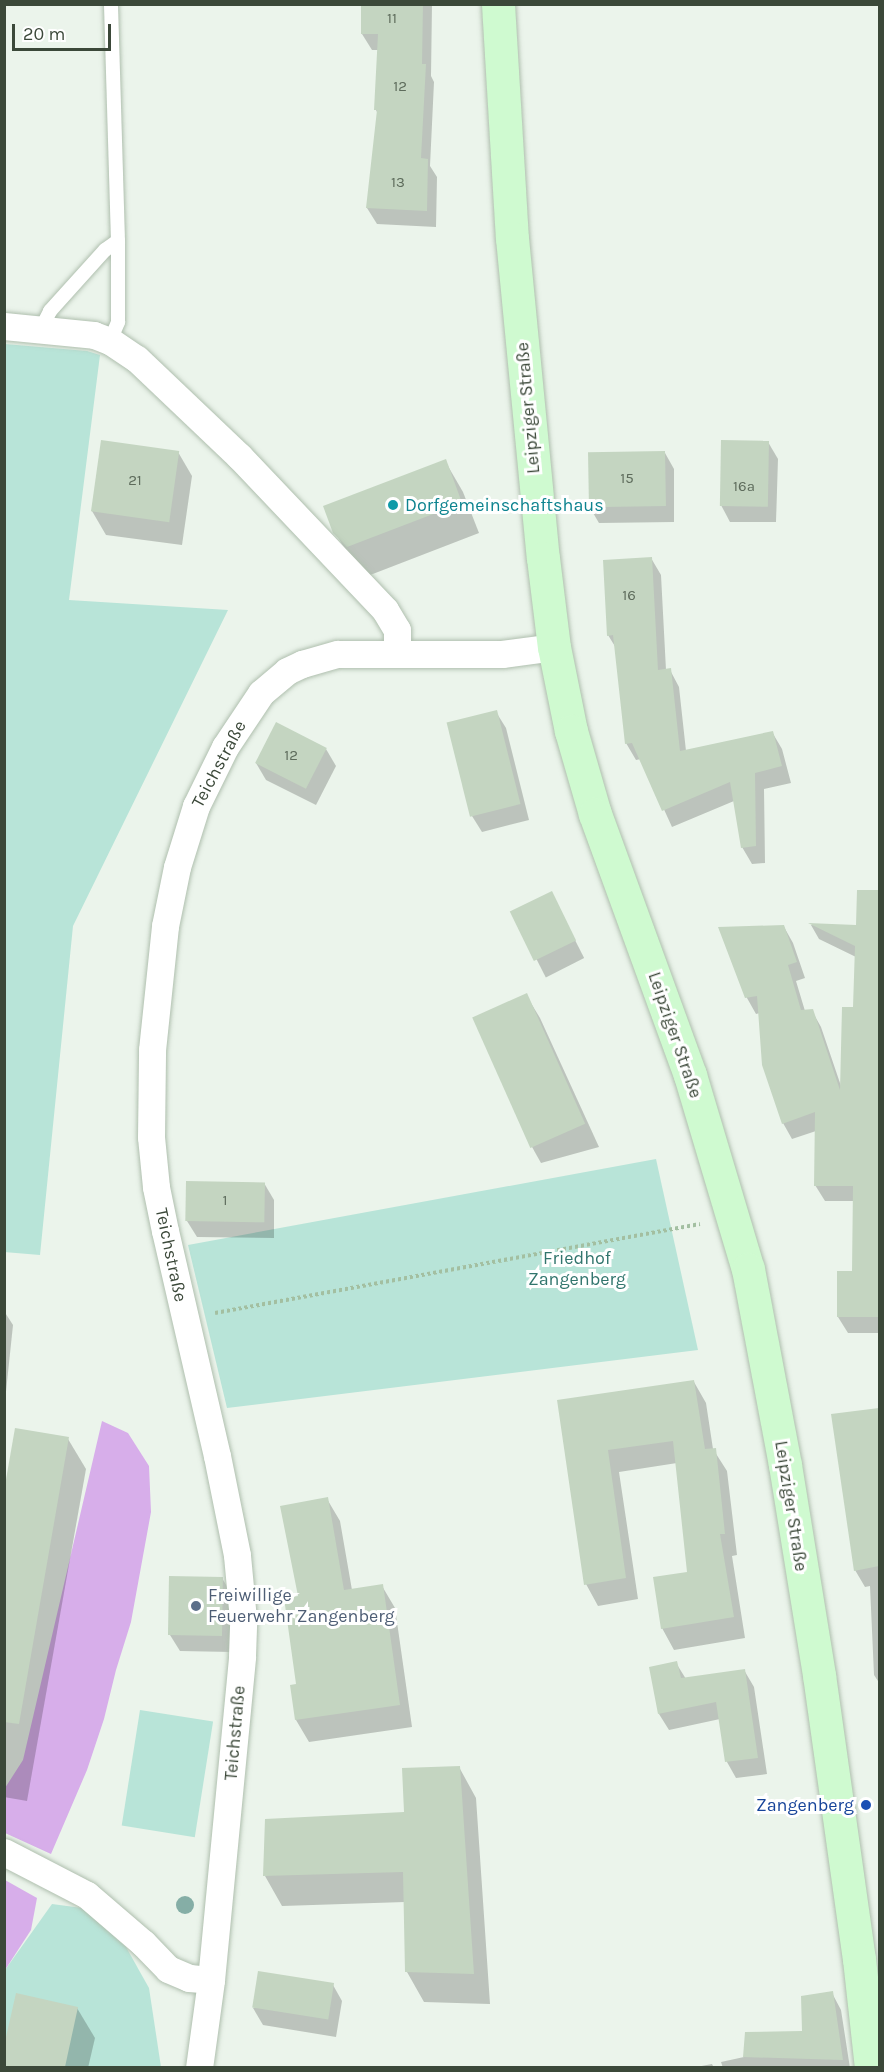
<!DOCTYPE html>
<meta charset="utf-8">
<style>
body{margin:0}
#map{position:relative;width:884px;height:2072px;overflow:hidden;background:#ebf4eb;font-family:Karla,sans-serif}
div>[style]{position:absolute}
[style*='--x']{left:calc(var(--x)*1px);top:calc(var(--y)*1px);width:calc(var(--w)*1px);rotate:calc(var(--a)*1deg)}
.green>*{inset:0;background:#b8e4d8;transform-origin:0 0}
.water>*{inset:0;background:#d7aeea}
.shadow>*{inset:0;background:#0003;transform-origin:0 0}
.building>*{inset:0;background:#c4d5c1;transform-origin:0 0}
.path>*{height:4px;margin-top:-2px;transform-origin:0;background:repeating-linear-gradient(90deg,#a3bfa1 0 3px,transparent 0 6px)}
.roads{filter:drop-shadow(0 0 2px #afbfae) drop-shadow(0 0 2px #afbfae)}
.lane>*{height:14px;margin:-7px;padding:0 7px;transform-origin:7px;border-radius:7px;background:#fff}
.street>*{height:27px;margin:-13.5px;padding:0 13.5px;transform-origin:13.5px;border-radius:13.5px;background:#fff}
.secondary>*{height:33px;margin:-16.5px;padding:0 16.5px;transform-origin:16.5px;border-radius:16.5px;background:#cffad0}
.trees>*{width:18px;height:18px;margin:-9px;border-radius:50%;background:#85aea6}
.dots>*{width:16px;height:16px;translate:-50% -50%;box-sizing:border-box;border:3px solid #fff;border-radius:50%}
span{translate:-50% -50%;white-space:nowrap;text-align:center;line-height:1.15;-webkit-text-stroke:6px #fff;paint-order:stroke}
.number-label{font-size:15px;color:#5d6b5b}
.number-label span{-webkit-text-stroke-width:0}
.street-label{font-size:18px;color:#3b4839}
.culture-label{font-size:18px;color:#0d838f}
.left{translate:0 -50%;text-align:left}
.park-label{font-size:18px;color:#31756d}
.service-label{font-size:18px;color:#4e5e75}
.transit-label{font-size:18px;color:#164399}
.right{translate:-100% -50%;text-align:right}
.frame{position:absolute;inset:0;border:6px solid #3b4839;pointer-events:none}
.scale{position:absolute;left:12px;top:24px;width:99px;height:27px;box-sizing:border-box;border:3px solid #3b4839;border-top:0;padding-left:8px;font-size:18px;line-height:21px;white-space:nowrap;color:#3b4839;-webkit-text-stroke:4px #fff;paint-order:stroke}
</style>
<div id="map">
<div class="green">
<i style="clip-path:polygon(5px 344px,87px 351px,100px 355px,69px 600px,228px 610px,73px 926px,40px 1255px,4px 1252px)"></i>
<i style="clip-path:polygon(656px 1159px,698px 1350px,227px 1408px,188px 1245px)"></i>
<i style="left:140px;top:1710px;width:74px;height:117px;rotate:9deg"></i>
<i style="clip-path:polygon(52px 1904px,82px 1908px,126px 1947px,149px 1988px,161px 2067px,5px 2068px,5px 1970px)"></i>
</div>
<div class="water">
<i style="clip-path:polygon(102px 1421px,128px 1433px,149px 1466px,151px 1512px,131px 1622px,116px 1670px,104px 1719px,87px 1770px,51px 1854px,5px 1833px,5px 1788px,23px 1760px)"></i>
<i style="clip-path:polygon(5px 1880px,37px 1898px,31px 1930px,5px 1970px)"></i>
</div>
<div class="shadow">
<i style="clip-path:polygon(363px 4px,432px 4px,431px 76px,434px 82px,430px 166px,437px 177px,436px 227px,377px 224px,367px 208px,378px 114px,376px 110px,379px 50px,372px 50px,362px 34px)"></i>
<i style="clip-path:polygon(768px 442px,778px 459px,776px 522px,730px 522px,721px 505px)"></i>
<i style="clip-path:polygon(178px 452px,192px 476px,182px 545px,106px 535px,92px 511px)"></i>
<i style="clip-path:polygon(665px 453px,674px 469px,674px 522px,599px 523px,589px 506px)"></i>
<i style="clip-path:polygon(445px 461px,463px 492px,479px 533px,365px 577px,353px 563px,335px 532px)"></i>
<i style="clip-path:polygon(651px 558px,661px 575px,666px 670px,670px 670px,679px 687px,686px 751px,772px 732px,782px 749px,791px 783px,764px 789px,765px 863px,752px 864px,742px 847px,734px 801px,672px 827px,641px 759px,636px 760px,626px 743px,616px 648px,608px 635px)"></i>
<i style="clip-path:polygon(496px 712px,506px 728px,529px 820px,482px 832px,472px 816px,449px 724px)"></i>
<i style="clip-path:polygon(326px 749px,336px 766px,316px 805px,266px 780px,256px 763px)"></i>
<i style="left:551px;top:893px;width:73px;height:43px;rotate:63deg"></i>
<i style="clip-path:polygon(811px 925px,880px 927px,880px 1333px,848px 1333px,838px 1317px,853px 1272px,854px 1201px,825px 1201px,815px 1185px,816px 1131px,792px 1139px,783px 1123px,760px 1013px,756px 1014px,747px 998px,721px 928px,784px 927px,793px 943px,805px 978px,796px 981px,805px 1011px,812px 1011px,821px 1027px,841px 1086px,854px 1008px,856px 957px,819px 939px)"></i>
<i style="clip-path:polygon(526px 995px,540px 1018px,599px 1147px,541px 1163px,527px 1138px)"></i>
<i style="clip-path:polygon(264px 1183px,274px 1200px,274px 1238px,197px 1237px,187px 1221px)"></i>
<i style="clip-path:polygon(4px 1311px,13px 1325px,5px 1401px,4px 1401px)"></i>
<i style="clip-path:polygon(694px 1382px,706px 1403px,713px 1449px,727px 1471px,737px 1555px,732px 1556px,745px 1638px,674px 1650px,662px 1628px,689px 1573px,677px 1463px,619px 1472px,638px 1599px,598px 1606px,586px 1584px,559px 1402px)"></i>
<i style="clip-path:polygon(877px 1409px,880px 1413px,880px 1684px,874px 1675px,870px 1586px,865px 1587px,855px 1570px)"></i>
<i style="clip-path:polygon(68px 1439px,86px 1469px,27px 1801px,4px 1797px,4px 1499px)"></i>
<i style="clip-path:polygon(327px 1499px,340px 1521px,352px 1590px,382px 1586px,395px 1608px,412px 1727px,309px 1742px,296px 1720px,300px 1598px)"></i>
<i style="clip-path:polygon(222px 1578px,232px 1595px,232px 1652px,180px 1651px,170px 1635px)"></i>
<i style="clip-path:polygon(676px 1663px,686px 1679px,744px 1670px,754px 1687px,767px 1774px,736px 1778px,727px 1762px,720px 1719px,669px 1730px,659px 1714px)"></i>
<i style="clip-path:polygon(459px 1767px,476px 1798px,490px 2004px,424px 2002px,407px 1972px,405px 1902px,282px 1906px,265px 1876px,406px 1814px)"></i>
<i style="clip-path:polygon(333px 1985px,342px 2001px,336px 2037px,263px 2025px,253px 2008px)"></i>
<i style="clip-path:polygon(832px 1993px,841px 2010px,850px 2068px,723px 2068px,721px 2062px,744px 2057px,746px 2033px,803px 2033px)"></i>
<i style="clip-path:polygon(77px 2008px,95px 2038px,88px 2068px,4px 2068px,4px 2053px)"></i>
<i style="clip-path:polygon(712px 2064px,714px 2068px,691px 2068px)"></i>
</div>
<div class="building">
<i style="clip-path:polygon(361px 4px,423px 4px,422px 64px,426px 64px,421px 158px,428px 159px,427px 211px,366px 208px,377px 110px,374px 110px,378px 34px,361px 34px)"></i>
<i style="left:101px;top:440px;width:79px;height:72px;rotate:8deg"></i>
<i style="left:721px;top:440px;width:48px;height:66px;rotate:1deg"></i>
<i style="left:665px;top:451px;width:55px;height:77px;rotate:89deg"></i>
<i style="clip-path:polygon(446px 459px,462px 503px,347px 547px,333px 533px,323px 506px)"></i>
<i style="clip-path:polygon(652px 557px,658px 670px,671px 668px,680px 751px,773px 731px,782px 766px,755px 773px,756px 846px,741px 848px,730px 782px,662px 811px,632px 743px,625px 744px,613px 635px,607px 636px,603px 560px)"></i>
<i style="left:497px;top:710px;width:97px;height:52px;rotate:76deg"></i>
<i style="left:276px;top:722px;width:57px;height:46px;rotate:27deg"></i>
<i style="clip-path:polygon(857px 890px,879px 890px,879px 1317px,837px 1317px,837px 1271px,852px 1271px,853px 1186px,814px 1186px,815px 1112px,782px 1124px,762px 1065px,757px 996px,745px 998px,718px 927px,784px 925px,797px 962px,788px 965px,801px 1010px,813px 1009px,840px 1090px,842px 1007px,853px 1007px,855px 946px,808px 923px,856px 925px)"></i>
<i style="left:552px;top:891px;width:55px;height:47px;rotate:64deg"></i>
<i style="left:527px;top:993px;width:143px;height:60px;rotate:66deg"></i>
<i style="left:186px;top:1181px;width:79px;height:40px;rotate:1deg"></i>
<i style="clip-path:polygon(694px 1380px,705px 1449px,716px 1448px,725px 1534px,720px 1534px,734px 1617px,661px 1629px,653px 1577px,687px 1572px,673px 1441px,608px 1450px,626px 1578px,584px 1585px,557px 1400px)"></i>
<i style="clip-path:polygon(879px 1408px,879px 1566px,854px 1571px,831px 1414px)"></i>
<i style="clip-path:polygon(15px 1428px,69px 1437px,19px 1724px,4px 1722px,4px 1491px)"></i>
<i style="clip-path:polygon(328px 1497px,344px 1590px,383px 1584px,400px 1705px,295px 1720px,290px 1685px,296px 1684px,284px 1598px,298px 1596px,280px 1506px)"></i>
<i style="left:169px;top:1576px;width:54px;height:59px;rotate:1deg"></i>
<i style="clip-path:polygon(677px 1661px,681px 1678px,745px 1669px,758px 1758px,725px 1762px,716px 1702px,658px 1714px,649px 1667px)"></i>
<i style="clip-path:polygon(460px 1766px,474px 1974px,405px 1972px,403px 1872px,263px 1876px,265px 1819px,404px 1812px,402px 1768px)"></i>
<i style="left:258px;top:1971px;width:77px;height:37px;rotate:9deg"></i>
<i style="clip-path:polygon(833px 1991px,843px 2060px,743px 2057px,745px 2032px,802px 2031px,801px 1996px)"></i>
<i style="clip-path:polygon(16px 1993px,78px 2007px,65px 2067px,4px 2067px,4px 2046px)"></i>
</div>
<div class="path">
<i style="--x:215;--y:1313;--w:493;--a:-10.4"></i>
</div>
<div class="roads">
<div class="lane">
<i style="--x:41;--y:329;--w:20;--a:-63"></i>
<i style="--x:50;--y:311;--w:82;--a:-48"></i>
<i style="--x:105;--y:250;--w:16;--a:-35"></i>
<i style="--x:110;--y:341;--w:21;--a:-67"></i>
<i style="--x:118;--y:322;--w:81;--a:-90"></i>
<i style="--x:118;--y:241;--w:237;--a:-91.7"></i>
</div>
<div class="street">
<i style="--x:4;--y:326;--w:90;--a:5.7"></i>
<i style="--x:94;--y:335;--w:17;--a:21"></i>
<i style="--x:110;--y:341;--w:32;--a:34"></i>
<i style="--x:137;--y:359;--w:141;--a:43.6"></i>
<i style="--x:239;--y:456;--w:212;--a:46.5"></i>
<i style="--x:385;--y:610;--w:23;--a:59"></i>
<i style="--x:397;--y:630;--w:22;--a:90"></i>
<i style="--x:4;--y:1852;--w:93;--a:27.4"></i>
<i style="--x:87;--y:1895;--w:74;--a:40.6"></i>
<i style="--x:143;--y:1943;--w:36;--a:46"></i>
<i style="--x:168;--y:1969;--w:23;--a:23"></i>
<i style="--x:189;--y:1978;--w:22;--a:5"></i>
<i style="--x:199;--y:2068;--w:89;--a:-82.2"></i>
<i style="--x:211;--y:1980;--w:325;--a:-84.5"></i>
<i style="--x:242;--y:1656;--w:37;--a:-88"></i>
<i style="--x:243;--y:1619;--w:64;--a:-95.4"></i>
<i style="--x:237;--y:1555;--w:101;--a:-101.4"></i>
<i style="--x:217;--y:1456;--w:231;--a:-103"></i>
<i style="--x:165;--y:1231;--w:45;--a:-101.6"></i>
<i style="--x:156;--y:1187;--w:50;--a:-95.7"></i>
<i style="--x:151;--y:1137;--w:87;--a:-89.3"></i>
<i style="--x:152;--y:1050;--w:125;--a:-84"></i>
<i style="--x:165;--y:926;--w:60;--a:-78.5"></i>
<i style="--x:177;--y:867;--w:64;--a:-72.7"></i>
<i style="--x:196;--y:806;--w:66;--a:-63.8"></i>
<i style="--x:225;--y:747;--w:65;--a:-56.3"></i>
<i style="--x:261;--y:693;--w:34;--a:-40"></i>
<i style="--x:287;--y:671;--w:17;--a:-25"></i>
<i style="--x:302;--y:664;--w:37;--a:-16"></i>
<i style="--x:338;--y:654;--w:164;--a:0"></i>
<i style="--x:502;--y:654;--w:52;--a:-7.7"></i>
</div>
<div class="secondary">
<i style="--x:498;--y:4;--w:234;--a:86.6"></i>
<i style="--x:512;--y:238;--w:321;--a:84.5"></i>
<i style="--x:543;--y:558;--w:90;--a:83"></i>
<i style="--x:554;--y:647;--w:86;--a:78.6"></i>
<i style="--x:571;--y:731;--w:86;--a:73.9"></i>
<i style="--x:595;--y:814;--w:278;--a:70"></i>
<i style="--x:690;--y:1075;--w:202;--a:73.4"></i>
<i style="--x:748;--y:1269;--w:199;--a:79.3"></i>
<i style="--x:785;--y:1465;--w:213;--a:80.8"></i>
<i style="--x:819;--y:1675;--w:287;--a:82"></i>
<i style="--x:859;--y:1959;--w:110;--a:83.7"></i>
</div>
</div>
<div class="trees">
<i style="left:185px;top:1905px"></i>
</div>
<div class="dots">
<i style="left:393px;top:505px;background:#0f9aa8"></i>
<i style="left:196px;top:1606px;background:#5c6f8a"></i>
<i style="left:866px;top:1805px;background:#1a4fb4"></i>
</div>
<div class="number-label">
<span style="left:392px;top:19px">11</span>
<span style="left:400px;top:87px">12</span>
<span style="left:398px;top:183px">13</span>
<span style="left:627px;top:479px">15</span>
<span style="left:135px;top:481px">21</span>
<span style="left:744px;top:487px">16a</span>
<span style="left:629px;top:596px">16</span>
<span style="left:291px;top:756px">12</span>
<span style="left:225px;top:1201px">1</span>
</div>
<div class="street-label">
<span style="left:528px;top:408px;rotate:-95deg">Leipziger Straße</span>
<span style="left:219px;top:764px;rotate:-62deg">Teichstraße</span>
<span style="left:675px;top:1035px;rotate:71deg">Leipziger Straße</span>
<span style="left:171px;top:1255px;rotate:78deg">Teichstraße</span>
<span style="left:791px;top:1506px;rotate:81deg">Leipziger Straße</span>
<span style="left:235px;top:1733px;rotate:-85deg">Teichstraße</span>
</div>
<div class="culture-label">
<span class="left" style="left:405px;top:505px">Dorfgemeinschaftshaus</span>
</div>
<div class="park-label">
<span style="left:577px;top:1269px">Friedhof<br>Zangenberg</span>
</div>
<div class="service-label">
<span class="left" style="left:208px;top:1606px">Freiwillige<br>Feuerwehr Zangenberg</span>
</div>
<div class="transit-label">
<span class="right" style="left:854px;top:1805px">Zangenberg</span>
</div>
<div class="frame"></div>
<div class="scale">20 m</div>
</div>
